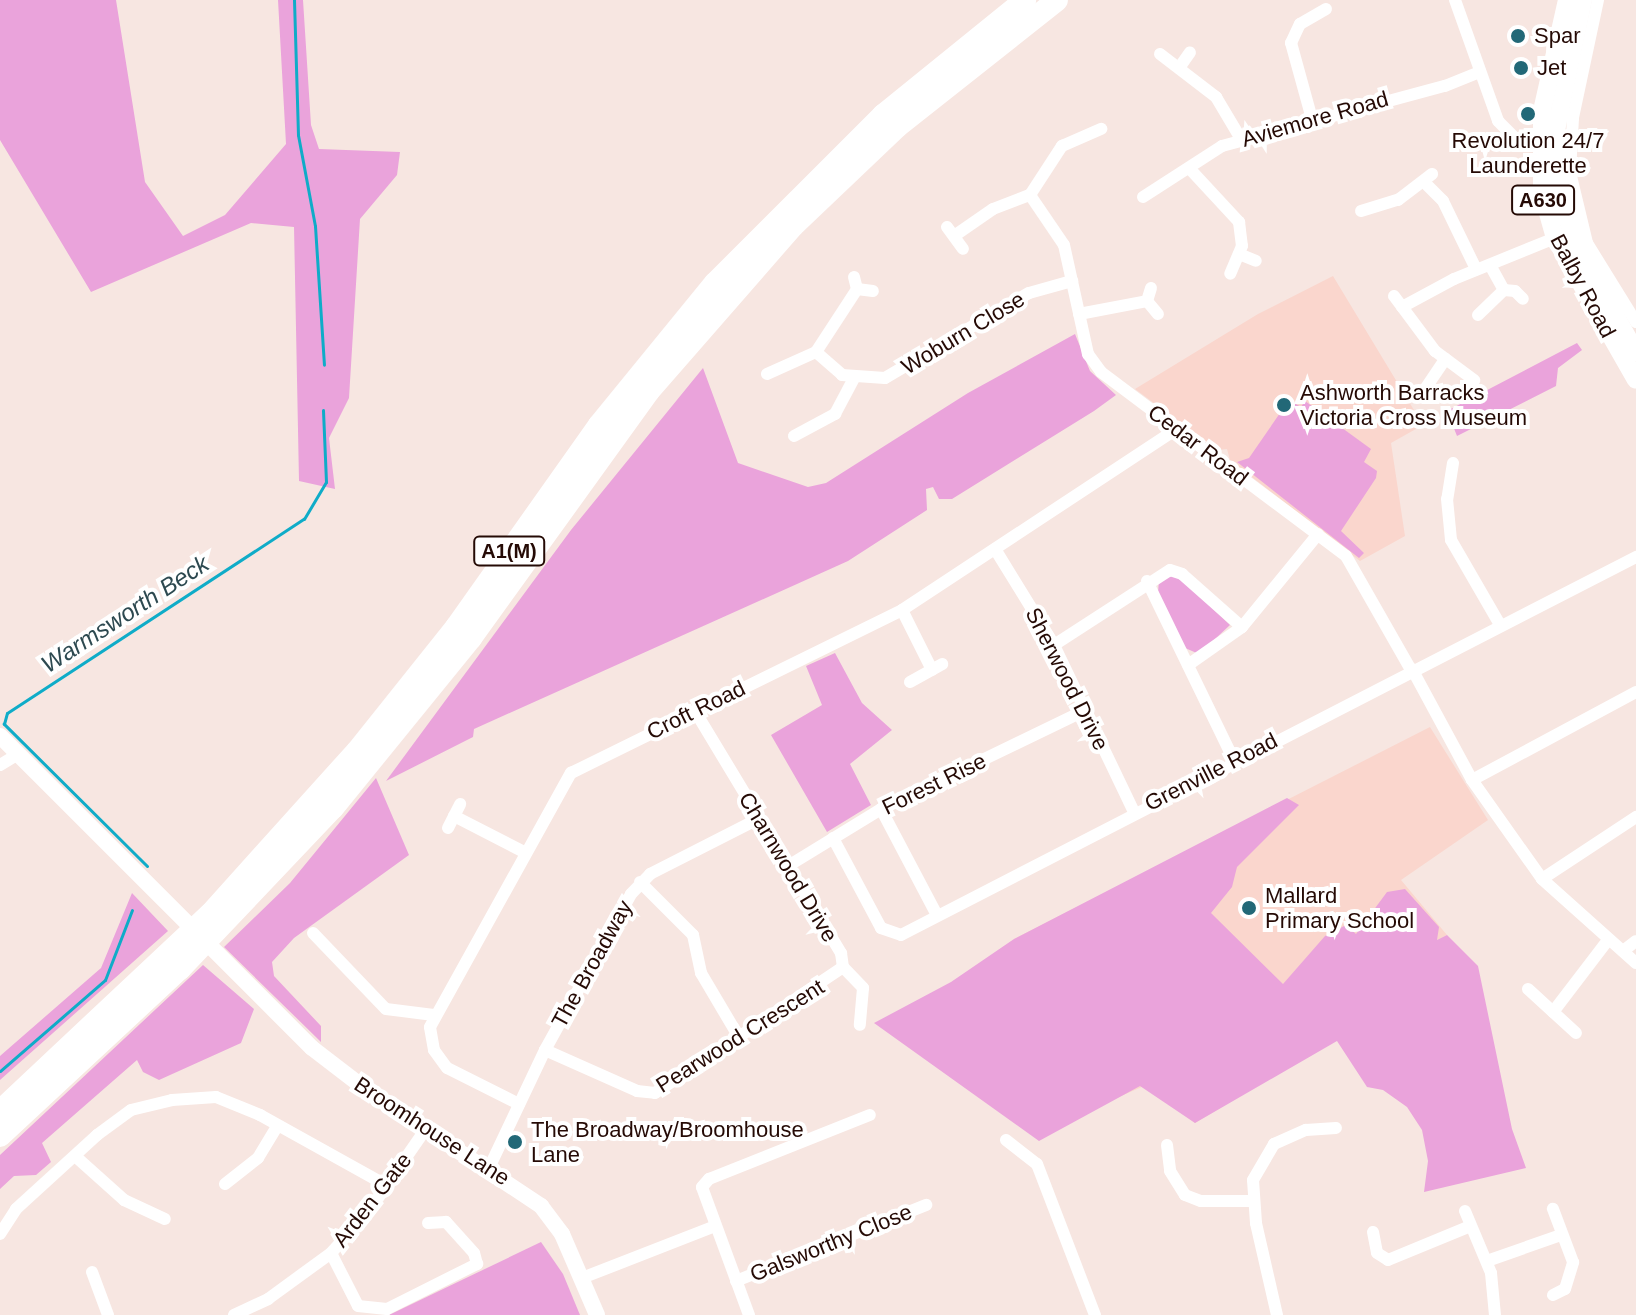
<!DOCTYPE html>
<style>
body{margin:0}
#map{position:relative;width:1636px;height:1315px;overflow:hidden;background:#f7e6e1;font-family:Helvetica,sans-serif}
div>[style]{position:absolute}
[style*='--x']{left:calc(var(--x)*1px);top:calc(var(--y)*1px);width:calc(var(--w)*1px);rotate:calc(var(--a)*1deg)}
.built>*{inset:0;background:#fad6cd}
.green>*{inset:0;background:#eaa3db}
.stream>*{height:3px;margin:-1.5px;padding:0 1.5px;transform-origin:1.5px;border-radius:1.5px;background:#0facc8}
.street>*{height:12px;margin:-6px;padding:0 6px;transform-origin:6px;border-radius:6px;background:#fff}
.secondary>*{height:16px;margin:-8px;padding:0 8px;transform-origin:8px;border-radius:8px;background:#fff}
.primary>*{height:18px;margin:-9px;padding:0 9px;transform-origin:9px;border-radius:9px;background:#fff}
.highway>*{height:22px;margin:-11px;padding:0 11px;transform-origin:11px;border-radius:11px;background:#fff}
.dots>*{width:22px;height:22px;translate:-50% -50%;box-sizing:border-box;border:4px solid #fff;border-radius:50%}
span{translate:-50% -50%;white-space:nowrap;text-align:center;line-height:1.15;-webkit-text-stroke:8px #fff;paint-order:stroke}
.shield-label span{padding:2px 6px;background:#fff;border:2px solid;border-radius:6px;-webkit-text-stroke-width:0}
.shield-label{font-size:20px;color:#250a05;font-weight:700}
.poi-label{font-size:22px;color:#250a05}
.left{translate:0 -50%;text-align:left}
.street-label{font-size:22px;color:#250a05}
.water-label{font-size:24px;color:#2d4950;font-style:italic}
</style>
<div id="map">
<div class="built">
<i style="clip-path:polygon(1333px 276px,1423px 425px,1391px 443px,1405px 536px,1360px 561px,1230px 460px,1227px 449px,1217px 450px,1135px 389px,1258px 314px)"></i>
<i style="clip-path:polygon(1430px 727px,1488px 820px,1401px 880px,1447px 935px,1337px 992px,1245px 1093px,1195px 1123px,1144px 1086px,1105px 1103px,1014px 939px)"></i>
</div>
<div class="green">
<i style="clip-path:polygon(0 0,116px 0,145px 182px,183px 236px,225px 215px,286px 144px,278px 0,303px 0,311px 125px,319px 149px,400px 152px,397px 175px,360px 219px,349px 398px,329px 438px,335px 489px,299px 481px,294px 227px,251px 223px,91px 292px,0 140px)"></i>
<i style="clip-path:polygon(1075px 334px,1090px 371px,1116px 395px,1094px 411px,952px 499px,939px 499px,933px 487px,926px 489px,927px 510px,848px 561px,474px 729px,473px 737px,386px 781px,571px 530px,703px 368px,738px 463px,808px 487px,826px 483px,968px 393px)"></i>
<i style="clip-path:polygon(1577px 343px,1582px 350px,1558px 368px,1556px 386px,1457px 436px,1447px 411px)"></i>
<i style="clip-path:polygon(1289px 400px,1301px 407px,1305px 401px,1371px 449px,1364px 462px,1377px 471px,1376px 478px,1341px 531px,1364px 553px,1359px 558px,1237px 462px,1249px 458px)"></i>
<i style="clip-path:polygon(1177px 575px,1230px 625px,1199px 654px,1185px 648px,1158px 593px,1159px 579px)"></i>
<i style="clip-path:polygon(835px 653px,862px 703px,892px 730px,850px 764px,871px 805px,827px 832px,771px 735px,822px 705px,806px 666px)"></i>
<i style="clip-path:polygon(376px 778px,409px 855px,294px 938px,272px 962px,274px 976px,321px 1026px,321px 1042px,224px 947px,290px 883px)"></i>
<i style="clip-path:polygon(1287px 798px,1299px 805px,1237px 867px,1232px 887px,1211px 913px,1283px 984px,1325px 936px,1346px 925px,1356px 934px,1387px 892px,1405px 889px,1439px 927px,1437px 940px,1447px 935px,1478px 966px,1512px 1129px,1526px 1168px,1424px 1192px,1428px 1161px,1422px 1130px,1407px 1107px,1383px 1090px,1367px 1087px,1337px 1041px,1195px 1123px,1140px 1086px,1039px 1141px,874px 1023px,951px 982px,1014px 939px)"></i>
<i style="clip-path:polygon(132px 893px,168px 931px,0 1080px,0 1056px,101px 968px)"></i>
<i style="clip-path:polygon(203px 965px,254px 1009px,241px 1043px,159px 1080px,143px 1072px,137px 1060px,42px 1143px,51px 1162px,36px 1175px,14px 1176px,0 1189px,0 1155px)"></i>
<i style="clip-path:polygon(541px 1242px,563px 1274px,580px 1315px,389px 1315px)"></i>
</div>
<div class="stream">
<i style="--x:294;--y:0;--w:135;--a:88.3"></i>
<i style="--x:298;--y:135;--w:93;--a:79.4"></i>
<i style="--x:315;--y:226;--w:139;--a:86.3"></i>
<i style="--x:147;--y:866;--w:202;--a:-135.2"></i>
<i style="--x:4;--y:724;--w:11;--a:-75"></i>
<i style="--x:7;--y:713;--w:355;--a:-33.2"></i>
<i style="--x:304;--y:519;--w:43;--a:-59.3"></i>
<i style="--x:326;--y:482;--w:72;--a:-92.4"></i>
<i style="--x:0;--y:1071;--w:139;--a:-40.9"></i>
<i style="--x:105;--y:980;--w:75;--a:-68.9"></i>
</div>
<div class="street">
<i style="--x:1455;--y:0;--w:128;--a:70.4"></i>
<i style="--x:1498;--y:121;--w:24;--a:45"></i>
<i style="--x:1515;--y:138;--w:25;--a:14"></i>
<i style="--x:1598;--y:0;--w:121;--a:102"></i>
<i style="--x:1573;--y:118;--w:54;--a:93.2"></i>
<i style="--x:1570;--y:172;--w:73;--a:76.5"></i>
<i style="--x:1587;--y:243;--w:93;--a:58.2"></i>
<i style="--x:1160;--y:54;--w:71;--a:37.5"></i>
<i style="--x:1216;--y:97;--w:49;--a:59.2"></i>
<i style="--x:1179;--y:68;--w:19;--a:-55"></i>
<i style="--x:1312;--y:119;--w:79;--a:-105.4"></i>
<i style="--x:1291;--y:43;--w:21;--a:-65"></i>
<i style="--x:1300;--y:24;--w:30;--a:-30"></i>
<i style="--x:1189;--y:168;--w:74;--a:47.2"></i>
<i style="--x:1239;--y:222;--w:24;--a:83"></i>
<i style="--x:1242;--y:246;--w:30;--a:113"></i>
<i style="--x:1424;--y:182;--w:27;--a:45"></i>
<i style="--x:1443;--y:201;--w:76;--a:64.1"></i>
<i style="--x:1030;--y:195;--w:60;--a:55.8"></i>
<i style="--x:1064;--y:245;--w:112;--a:77.6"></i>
<i style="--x:1088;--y:354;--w:22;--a:54"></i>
<i style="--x:1101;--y:372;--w:306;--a:36.9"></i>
<i style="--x:1346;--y:556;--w:131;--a:60.3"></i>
<i style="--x:1143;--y:197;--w:94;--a:-32.8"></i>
<i style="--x:1222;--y:146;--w:231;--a:-15.1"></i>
<i style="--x:1445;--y:86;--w:38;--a:-22"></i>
<i style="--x:1361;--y:211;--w:39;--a:-17"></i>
<i style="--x:1398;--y:200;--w:43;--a:-37.4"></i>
<i style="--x:947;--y:227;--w:27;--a:54"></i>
<i style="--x:954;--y:236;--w:47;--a:-34.7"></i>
<i style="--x:993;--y:209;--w:40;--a:-21"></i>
<i style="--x:1030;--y:195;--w:59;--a:-56.9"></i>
<i style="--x:1062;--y:146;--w:43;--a:-23.6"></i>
<i style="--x:1239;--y:254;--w:18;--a:22"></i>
<i style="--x:1490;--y:265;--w:29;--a:61"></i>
<i style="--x:854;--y:277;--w:12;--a:76"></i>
<i style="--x:857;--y:289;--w:16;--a:7"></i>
<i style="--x:1151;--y:288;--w:14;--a:107"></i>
<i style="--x:1147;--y:301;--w:17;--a:50"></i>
<i style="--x:1394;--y:296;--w:69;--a:53.3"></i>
<i style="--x:1435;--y:351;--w:49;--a:36.6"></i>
<i style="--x:1402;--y:307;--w:59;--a:-28.3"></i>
<i style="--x:1454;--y:279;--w:109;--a:-22.1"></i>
<i style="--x:1079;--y:314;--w:69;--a:-10.8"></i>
<i style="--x:1478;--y:315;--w:36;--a:-44"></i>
<i style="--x:1504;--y:290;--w:11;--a:5"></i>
<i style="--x:1515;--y:291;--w:11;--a:45"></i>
<i style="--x:816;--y:352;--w:35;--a:41"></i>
<i style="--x:842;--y:375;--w:43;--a:4"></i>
<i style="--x:885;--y:378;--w:167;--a:-30.6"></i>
<i style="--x:1029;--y:293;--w:45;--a:-15.6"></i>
<i style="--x:767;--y:374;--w:54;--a:-24.2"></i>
<i style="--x:816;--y:352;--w:75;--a:-56.9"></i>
<i style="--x:1423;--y:392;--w:40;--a:-56"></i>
<i style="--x:794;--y:436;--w:47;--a:-28.2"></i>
<i style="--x:835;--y:414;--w:40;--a:-62"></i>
<i style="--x:1453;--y:463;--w:36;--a:99"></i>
<i style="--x:1447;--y:499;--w:41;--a:84.4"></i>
<i style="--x:1451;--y:540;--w:98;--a:60"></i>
<i style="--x:995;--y:549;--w:113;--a:58.4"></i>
<i style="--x:1054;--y:645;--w:185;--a:64.4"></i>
<i style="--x:1147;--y:581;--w:199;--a:64.1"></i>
<i style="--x:902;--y:610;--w:67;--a:63.4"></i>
<i style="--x:1054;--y:645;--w:138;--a:-32.9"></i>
<i style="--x:1170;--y:570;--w:13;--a:18"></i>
<i style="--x:1182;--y:574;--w:80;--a:41.5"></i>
<i style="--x:1188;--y:665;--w:66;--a:-35.1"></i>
<i style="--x:1242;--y:627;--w:120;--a:-50.7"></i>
<i style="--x:1412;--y:669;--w:126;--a:61.6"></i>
<i style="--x:1472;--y:780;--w:121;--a:54.7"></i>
<i style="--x:1542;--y:879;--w:126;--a:41.8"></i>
<i style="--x:910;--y:682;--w:37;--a:-29"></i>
<i style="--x:695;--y:711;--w:283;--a:58.9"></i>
<i style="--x:841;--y:953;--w:14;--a:82"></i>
<i style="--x:843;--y:967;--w:29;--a:46"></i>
<i style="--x:863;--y:988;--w:37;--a:95"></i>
<i style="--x:0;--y:765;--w:21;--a:-31"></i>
<i style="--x:1472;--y:780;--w:186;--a:-28.2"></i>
<i style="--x:881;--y:809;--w:120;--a:62.2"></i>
<i style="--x:454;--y:816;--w:79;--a:27.2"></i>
<i style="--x:448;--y:828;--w:27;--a:-63"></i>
<i style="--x:833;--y:838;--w:102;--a:61.9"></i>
<i style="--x:881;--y:928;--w:21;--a:19"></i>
<i style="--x:901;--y:935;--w:827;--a:-27.22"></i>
<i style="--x:788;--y:866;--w:109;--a:-31.5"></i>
<i style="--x:881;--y:809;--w:228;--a:-25.8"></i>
<i style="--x:1542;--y:879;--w:113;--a:-33.4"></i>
<i style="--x:640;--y:882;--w:75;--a:45"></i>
<i style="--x:693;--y:935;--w:39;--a:78"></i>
<i style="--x:701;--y:973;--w:77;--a:59.4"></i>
<i style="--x:313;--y:933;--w:105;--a:46.2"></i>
<i style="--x:386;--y:1009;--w:48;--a:7.1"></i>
<i style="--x:1623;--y:951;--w:16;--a:-38"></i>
<i style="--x:1528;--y:989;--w:65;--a:42.5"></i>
<i style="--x:1553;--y:1012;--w:91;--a:-52.6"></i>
<i style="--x:545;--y:1050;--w:101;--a:24"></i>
<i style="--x:637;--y:1091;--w:18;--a:6"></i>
<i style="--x:655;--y:1093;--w:226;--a:-33.8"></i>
<i style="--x:519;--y:1104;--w:80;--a:-153.4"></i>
<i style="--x:447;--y:1068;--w:22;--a:-126"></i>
<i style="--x:434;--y:1050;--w:23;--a:-100"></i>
<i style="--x:430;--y:1027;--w:291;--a:-61"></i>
<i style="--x:571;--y:773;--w:369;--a:-26.2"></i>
<i style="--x:902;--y:610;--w:328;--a:-33.4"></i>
<i style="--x:1006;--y:1140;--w:39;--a:38"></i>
<i style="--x:1037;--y:1164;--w:162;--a:69"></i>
<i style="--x:1167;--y:1145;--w:26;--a:83"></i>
<i style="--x:1170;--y:1171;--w:28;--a:58"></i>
<i style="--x:1185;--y:1195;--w:17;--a:21"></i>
<i style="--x:1201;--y:1201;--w:52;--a:0"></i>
<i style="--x:75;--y:1156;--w:66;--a:41.9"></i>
<i style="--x:124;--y:1200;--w:45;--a:24.9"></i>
<i style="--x:489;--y:1168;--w:131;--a:-64.6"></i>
<i style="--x:545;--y:1050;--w:178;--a:-61.1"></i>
<i style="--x:631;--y:894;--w:28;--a:-46"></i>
<i style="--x:650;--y:874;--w:121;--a:-27"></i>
<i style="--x:225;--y:1184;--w:42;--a:-38.2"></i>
<i style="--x:258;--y:1158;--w:37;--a:-59"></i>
<i style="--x:1465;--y:1211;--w:67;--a:67.2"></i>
<i style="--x:1491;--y:1273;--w:42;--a:84.6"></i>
<i style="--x:1373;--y:1232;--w:21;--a:79"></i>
<i style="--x:1377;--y:1253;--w:13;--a:32"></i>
<i style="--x:1388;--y:1260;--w:87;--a:-22.4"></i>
<i style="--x:0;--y:1234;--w:30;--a:-57"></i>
<i style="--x:16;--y:1209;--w:110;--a:-42.4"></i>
<i style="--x:97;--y:1135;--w:42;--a:-36.3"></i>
<i style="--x:131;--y:1110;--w:42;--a:-13.7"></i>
<i style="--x:172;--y:1100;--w:44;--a:-3.9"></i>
<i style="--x:216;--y:1097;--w:48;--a:22.2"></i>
<i style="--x:260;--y:1115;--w:144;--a:29.1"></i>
<i style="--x:331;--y:1253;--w:59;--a:63"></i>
<i style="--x:358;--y:1306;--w:29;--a:6"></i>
<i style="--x:387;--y:1309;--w:101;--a:-26.6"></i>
<i style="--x:477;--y:1264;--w:11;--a:-105"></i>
<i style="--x:474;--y:1253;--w:42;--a:-132.1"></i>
<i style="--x:446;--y:1222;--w:18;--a:177"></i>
<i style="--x:1487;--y:1261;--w:78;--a:-19.4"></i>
<i style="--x:92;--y:1272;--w:46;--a:69.6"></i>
<i style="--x:582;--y:1278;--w:141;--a:-21.3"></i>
<i style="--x:736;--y:1281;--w:205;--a:-21.8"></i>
<i style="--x:1553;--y:1295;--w:13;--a:-27"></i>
<i style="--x:1565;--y:1289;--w:28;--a:-73"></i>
<i style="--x:1573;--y:1262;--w:57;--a:-110.7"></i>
<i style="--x:234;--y:1315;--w:38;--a:-25"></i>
<i style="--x:268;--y:1299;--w:78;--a:-36.1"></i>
<i style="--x:331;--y:1253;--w:57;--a:-47.9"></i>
<i style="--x:369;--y:1211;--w:98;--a:-55.3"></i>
<i style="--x:749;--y:1315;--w:136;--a:-110.2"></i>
<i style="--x:702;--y:1187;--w:11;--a:-49"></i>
<i style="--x:709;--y:1179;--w:173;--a:-21.7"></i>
<i style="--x:1277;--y:1315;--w:94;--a:-102.9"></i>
<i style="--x:1256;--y:1223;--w:43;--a:-94"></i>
<i style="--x:1253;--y:1180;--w:42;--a:-59.7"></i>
<i style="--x:1274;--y:1144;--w:35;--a:-24"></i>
<i style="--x:1306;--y:1130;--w:30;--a:-4"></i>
</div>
<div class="secondary">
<i style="--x:0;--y:736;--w:441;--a:45"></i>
<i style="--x:312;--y:1048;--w:71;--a:37.5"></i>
<i style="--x:368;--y:1091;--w:208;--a:33.6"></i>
<i style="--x:541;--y:1206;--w:35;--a:53"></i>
<i style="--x:562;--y:1234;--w:88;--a:66.6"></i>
</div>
<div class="primary">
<i style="--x:1567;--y:0;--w:114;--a:102.7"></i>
<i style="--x:1542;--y:111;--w:81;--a:90"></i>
<i style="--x:1542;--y:192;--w:48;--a:74.2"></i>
<i style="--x:1555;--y:238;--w:163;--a:60.3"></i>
<i style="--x:1583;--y:0;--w:138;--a:101.7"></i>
<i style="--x:1555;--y:135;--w:56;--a:85.9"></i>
<i style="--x:1559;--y:191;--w:59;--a:73.1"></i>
<i style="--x:1576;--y:247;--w:121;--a:60.3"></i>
</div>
<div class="highway">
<i style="--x:0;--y:1111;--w:289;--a:-43.2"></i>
<i style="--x:211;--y:913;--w:218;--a:-48"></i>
<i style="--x:357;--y:751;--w:159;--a:-51.4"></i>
<i style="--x:456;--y:627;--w:247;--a:-54.7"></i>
<i style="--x:599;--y:425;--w:183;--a:-50.8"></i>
<i style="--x:715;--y:283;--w:238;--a:-45"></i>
<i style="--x:883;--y:115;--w:183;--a:-39"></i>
<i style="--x:0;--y:1136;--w:246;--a:-42.9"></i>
<i style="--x:180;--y:969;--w:222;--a:-46.5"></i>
<i style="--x:333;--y:808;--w:219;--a:-50.9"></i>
<i style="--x:471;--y:638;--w:304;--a:-54.2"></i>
<i style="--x:649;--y:391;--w:219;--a:-48.9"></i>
<i style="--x:793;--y:226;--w:144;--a:-43.6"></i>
<i style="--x:897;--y:127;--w:204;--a:-38.4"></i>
</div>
<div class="dots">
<i style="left:1518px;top:36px;background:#226877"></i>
<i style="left:1521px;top:68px;background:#226877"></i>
<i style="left:1528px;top:114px;background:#226877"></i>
<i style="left:1284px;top:405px;background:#226877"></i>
<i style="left:1249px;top:908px;background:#226877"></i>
<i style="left:515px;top:1142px;background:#226877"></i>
</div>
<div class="shield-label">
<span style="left:1543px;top:200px">A630</span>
<span style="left:509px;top:551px">A1(M)</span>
</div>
<div class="poi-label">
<span class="left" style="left:1534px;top:36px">Spar</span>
<span class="left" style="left:1537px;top:68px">Jet</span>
<span style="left:1528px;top:153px">Revolution 24/7<br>Launderette</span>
<span class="left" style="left:1300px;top:405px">Ashworth Barracks<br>Victoria Cross Museum</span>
<span class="left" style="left:1265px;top:908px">Mallard<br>Primary School</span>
<span class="left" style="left:531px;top:1142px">The Broadway/Broomhouse<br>Lane</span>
</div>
<div class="street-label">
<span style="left:1315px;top:119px;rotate:-16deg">Aviemore Road</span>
<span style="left:1583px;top:286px;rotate:62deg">Balby Road</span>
<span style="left:963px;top:333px;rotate:-31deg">Woburn Close</span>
<span style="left:1198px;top:445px;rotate:37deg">Cedar Road</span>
<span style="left:1067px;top:679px;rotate:63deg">Sherwood Drive</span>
<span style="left:696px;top:710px;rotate:-26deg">Croft Road</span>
<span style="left:1211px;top:772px;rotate:-27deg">Grenville Road</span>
<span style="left:934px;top:784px;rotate:-26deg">Forest Rise</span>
<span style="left:788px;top:867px;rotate:59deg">Charnwood Drive</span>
<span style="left:592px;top:964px;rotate:-61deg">The Broadway</span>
<span style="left:740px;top:1036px;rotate:-32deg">Pearwood Crescent</span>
<span style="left:432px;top:1131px;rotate:33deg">Broomhouse Lane</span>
<span style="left:372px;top:1200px;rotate:-52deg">Arden Gate</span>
<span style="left:831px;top:1243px;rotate:-22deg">Galsworthy Close</span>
</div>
<div class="water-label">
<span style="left:125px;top:614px;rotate:-33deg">Warmsworth Beck</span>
</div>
</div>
